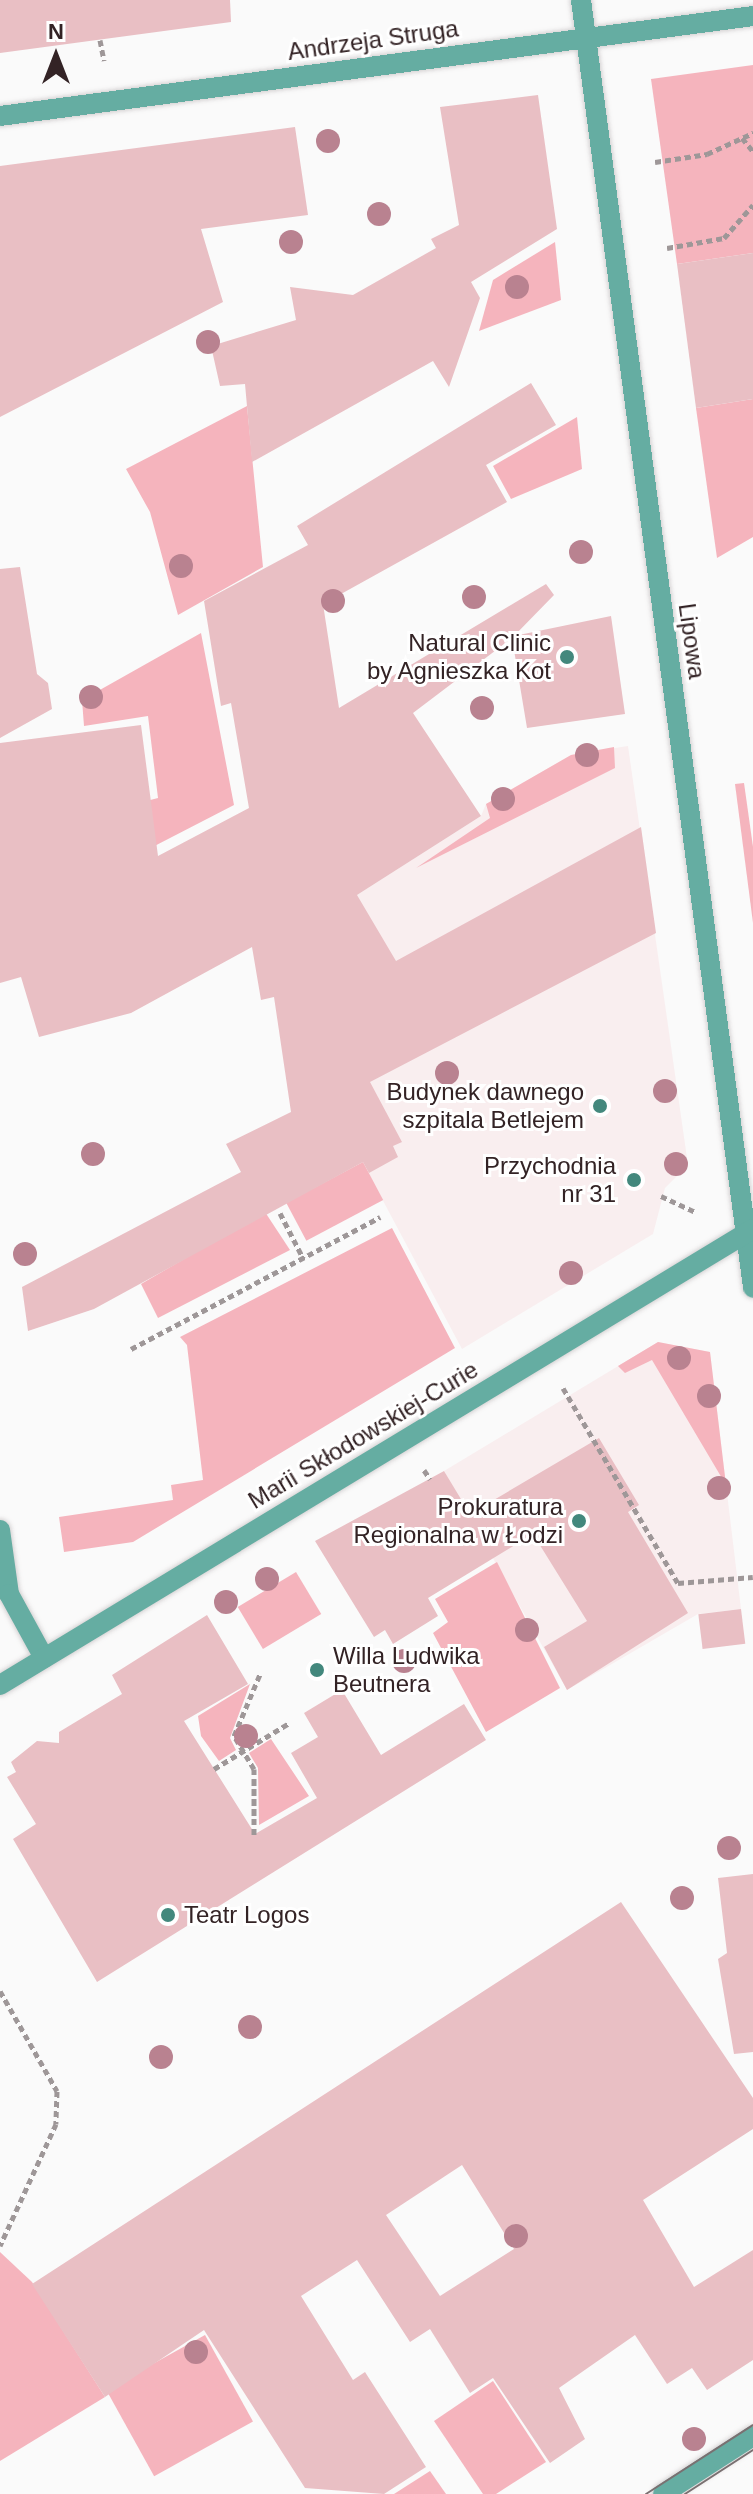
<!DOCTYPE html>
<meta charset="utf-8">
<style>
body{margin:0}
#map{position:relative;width:753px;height:2494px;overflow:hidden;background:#fafafa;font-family:Arial,sans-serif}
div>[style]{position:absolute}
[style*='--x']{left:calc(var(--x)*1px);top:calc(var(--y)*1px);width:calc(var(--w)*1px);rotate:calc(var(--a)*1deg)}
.built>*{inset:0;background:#f9eeef}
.green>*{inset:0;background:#f5b4bd;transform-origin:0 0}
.building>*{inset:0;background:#e9bfc4;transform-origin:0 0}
.path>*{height:5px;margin-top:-2.5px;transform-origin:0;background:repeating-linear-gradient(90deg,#9e9798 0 6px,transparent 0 10px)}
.roads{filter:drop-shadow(0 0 2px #d6d3d4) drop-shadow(0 0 2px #d6d3d4)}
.minor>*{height:20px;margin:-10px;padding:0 10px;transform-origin:10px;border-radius:10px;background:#65ada2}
.tram>*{height:2px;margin:-1px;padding:0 1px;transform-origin:1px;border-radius:1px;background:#7a7071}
.trees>*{width:24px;height:24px;margin:-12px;border-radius:50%;background:#b98290}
.dots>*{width:22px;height:22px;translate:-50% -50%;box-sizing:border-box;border:4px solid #fff;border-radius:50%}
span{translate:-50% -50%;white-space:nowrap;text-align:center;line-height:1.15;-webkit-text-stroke:6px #fff;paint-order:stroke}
.street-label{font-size:24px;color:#332325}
.poi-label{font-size:24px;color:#332325}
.right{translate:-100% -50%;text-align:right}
.left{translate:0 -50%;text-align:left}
.north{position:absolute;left:16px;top:16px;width:80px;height:80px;-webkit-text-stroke:6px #fff;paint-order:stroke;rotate:0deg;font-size:22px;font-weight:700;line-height:32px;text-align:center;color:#332325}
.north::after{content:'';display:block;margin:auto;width:28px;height:36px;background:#332325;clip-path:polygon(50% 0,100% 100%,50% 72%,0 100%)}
</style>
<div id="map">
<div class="built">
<i style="clip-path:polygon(628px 746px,688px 1165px,665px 1188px,653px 1234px,462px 1349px,340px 1120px,310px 925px,481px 816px,486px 804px,571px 755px)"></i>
<i style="clip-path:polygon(658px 1342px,710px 1352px,741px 1609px,698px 1614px,567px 1690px,444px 1471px)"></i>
</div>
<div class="green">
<i style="clip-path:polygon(753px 65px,753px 253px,677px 264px,651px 79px)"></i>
<i style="clip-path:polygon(555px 242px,561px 300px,479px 331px,493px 280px)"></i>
<i style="clip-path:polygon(753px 399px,753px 537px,717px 558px,696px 408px)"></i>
<i style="clip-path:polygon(247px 406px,263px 567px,178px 615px,150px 512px,126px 469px)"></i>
<i style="clip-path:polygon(577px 417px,582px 469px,511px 499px,493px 466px)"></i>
<i style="clip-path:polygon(201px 633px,234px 805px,139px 854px,131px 805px,158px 798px,148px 716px,84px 726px,82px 700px)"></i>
<i style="clip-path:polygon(614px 747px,615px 768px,416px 868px,490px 818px,486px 804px,571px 755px)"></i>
<i style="clip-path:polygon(744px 783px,753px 847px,753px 923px,735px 784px)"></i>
<i style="left:363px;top:1162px;width:43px;height:87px;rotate:62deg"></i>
<i style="clip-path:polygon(265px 1212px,290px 1250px,158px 1318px,141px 1284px)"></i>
<i style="clip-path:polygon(392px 1228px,455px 1348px,133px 1542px,64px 1552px,59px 1517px,173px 1500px,171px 1485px,203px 1480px,187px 1345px,180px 1337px)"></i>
<i style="clip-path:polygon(658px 1342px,710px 1352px,726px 1485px,652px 1360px,625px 1373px,618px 1366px)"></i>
<i style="clip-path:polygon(497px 1562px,560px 1688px,486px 1732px,433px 1633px,448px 1622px,435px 1599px)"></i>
<i style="left:296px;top:1572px;width:49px;height:68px;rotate:59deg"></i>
<i style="clip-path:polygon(250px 1684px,230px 1738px,236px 1750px,219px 1761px,201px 1736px,198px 1716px)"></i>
<i style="clip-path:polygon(271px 1739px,309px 1796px,259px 1825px,258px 1768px,249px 1753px)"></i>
<i style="clip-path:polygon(0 2252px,32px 2282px,105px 2397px,0 2461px)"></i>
<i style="left:205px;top:2335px;width:99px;height:113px;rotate:61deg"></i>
<i style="clip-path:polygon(493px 2381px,546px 2462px,496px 2494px,483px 2494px,434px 2421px)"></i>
<i style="clip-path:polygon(430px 2471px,446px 2494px,394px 2494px)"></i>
</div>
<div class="building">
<i style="clip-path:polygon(0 0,230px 0,231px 22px,0 53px)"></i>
<i style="clip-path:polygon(538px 95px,557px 229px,471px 282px,480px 298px,449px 387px,433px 361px,252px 462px,245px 384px,220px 386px,211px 346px,296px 320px,290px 287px,353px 295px,436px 248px,431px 239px,459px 225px,440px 107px)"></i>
<i style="clip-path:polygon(295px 127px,308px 215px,201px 229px,223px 302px,0 417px,0 166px)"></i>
<i style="clip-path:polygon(753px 253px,753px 399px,696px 408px,677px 264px)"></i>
<i style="clip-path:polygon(531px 383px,556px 425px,486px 465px,507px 502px,323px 604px,339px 708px,546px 584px,554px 595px,514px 636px,611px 616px,625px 714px,527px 728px,512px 638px,413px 713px,481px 816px,357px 895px,396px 961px,641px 827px,656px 933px,370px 1082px,402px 1142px,393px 1146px,398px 1157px,369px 1173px,363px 1162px,94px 1309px,28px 1331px,22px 1287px,241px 1172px,226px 1144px,291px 1112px,274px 997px,261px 1000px,252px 947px,131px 1013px,39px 1037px,21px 977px,0 983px,0 743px,141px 725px,158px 856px,249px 808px,231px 703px,221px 706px,204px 601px,308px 545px,297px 526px)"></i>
<i style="clip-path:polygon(20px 567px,37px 674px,48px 683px,52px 709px,0 738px,0 569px)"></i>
<i style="clip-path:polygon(599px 1438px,639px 1505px,628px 1512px,688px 1613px,567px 1690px,544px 1647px,587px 1621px,533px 1534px,428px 1598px,438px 1616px,393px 1644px,385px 1630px,374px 1637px,315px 1541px,444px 1471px,470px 1514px)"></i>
<i style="left:741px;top:1609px;width:35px;height:43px;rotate:83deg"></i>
<i style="clip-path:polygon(207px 1615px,248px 1684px,184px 1721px,255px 1834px,317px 1798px,291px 1753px,318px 1737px,304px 1713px,342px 1690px,381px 1755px,464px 1704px,486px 1740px,97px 1982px,13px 1839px,36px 1824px,7px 1777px,16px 1772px,11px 1762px,37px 1741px,59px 1743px,59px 1732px,122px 1694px,112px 1675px)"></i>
<i style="clip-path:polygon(753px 1874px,753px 2052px,734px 2054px,718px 1959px,727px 1953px,718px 1878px)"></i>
<i style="clip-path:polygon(evenodd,621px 1902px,753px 2098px,753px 2129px,643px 2200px,694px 2287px,753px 2250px,753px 2360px,707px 2390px,692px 2368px,667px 2384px,635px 2335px,559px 2388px,585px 2439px,550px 2463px,493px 2378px,470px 2393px,430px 2329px,410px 2342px,357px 2260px,301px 2296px,353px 2380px,365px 2372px,426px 2467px,384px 2494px,305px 2488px,204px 2330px,105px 2397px,32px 2284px,621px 1902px,462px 2165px,514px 2249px,440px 2296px,386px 2215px,462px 2165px)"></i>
</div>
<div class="path">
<i style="--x:100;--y:40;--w:21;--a:79"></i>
<i style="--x:742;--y:138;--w:17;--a:50"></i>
<i style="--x:655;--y:162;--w:53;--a:-8.7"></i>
<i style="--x:707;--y:154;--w:51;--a:-24.5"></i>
<i style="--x:667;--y:248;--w:58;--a:-10"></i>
<i style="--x:724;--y:238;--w:44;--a:-48.7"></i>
<i style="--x:661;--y:1196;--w:38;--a:25"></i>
<i style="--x:280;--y:1213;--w:51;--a:62.9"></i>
<i style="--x:131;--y:1349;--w:282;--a:-27.9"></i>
<i style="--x:563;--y:1388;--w:226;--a:59.5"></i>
<i style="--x:678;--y:1583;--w:75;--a:-4.6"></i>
<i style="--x:424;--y:1470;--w:11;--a:56"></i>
<i style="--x:214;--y:1769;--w:88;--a:-31.5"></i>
<i style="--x:254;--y:1835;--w:66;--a:-90"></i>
<i style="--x:254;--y:1769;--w:39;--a:-121"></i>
<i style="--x:234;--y:1736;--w:67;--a:-67.2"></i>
<i style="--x:0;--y:1991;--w:115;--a:60.3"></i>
<i style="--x:57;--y:2091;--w:33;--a:92"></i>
<i style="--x:56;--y:2124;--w:134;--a:114.7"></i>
</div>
<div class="roads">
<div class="minor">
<i style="--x:581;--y:0;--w:1299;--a:82.39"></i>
<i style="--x:0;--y:116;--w:760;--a:-7.56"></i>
<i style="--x:0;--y:1530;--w:65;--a:82"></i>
<i style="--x:9;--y:1594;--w:73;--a:61.3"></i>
<i style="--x:0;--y:1685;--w:880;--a:-31.2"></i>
<i style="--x:663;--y:2494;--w:107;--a:-32.8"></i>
</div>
</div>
<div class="tram">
<i style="--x:646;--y:2494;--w:127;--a:-32.8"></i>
<i style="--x:685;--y:2494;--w:81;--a:-32.9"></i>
</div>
<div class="trees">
<i style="left:328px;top:141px"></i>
<i style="left:379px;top:214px"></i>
<i style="left:291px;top:242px"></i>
<i style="left:517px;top:287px"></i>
<i style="left:208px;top:342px"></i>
<i style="left:581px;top:552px"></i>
<i style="left:181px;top:566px"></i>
<i style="left:474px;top:597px"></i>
<i style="left:333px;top:601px"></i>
<i style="left:91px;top:697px"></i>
<i style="left:482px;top:708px"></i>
<i style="left:587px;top:755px"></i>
<i style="left:503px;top:799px"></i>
<i style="left:447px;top:1073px"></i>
<i style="left:665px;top:1091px"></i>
<i style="left:93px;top:1154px"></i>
<i style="left:676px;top:1164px"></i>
<i style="left:25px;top:1254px"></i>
<i style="left:571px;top:1273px"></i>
<i style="left:679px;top:1358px"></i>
<i style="left:709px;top:1396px"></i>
<i style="left:719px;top:1488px"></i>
<i style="left:267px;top:1579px"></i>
<i style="left:226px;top:1602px"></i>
<i style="left:527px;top:1630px"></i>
<i style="left:404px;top:1661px"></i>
<i style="left:246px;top:1736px"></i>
<i style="left:729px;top:1848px"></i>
<i style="left:682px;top:1898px"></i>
<i style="left:250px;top:2027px"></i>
<i style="left:161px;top:2057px"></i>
<i style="left:516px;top:2236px"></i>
<i style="left:196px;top:2352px"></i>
<i style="left:694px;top:2439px"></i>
</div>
<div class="dots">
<i style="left:567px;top:657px;background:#43887d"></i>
<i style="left:600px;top:1106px;background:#43887d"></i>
<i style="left:634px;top:1180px;background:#43887d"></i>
<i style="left:579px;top:1521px;background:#43887d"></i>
<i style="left:317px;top:1670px;background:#43887d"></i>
<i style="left:168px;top:1915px;background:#43887d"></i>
</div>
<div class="street-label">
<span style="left:373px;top:40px;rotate:-8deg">Andrzeja Struga</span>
<span style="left:692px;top:641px;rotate:82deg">Lipowa</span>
<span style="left:363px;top:1435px;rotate:-31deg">Marii Skłodowskiej-Curie</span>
</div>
<div class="poi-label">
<span class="right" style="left:551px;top:657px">Natural Clinic<br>by Agnieszka Kot</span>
<span class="right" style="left:584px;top:1106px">Budynek dawnego<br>szpitala Betlejem</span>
<span class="right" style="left:616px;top:1180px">Przychodnia<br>nr 31</span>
<span class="right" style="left:563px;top:1521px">Prokuratura<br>Regionalna w Łodzi</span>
<span class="left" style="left:333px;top:1670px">Willa Ludwika<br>Beutnera</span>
<span class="left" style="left:184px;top:1915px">Teatr Logos</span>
</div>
<div class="north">N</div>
</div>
